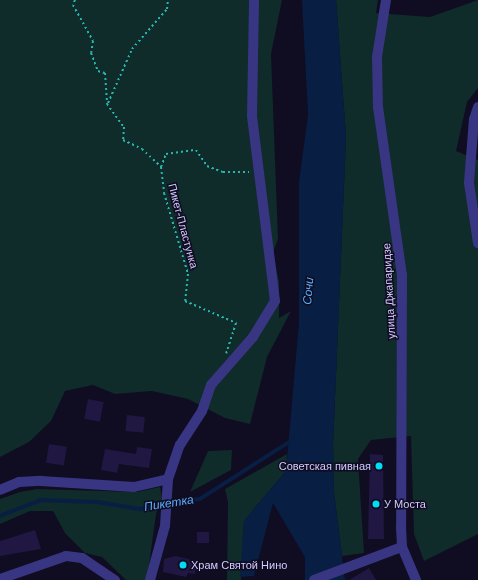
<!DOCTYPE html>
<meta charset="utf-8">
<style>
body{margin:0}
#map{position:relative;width:478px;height:580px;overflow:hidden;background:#100c21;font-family:Arial,sans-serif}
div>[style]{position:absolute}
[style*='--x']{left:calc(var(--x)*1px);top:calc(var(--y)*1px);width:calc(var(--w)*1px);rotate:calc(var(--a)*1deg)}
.green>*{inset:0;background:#0f2b2a}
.water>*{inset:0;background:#091e43}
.stream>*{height:3.5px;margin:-1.75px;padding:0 1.75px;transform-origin:1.75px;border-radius:1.75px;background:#091e43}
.building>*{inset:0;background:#201743;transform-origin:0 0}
.path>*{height:2px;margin-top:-1px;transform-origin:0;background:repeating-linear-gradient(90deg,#28b7af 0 2px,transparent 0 5px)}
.minor>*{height:10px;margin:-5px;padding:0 5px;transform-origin:5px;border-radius:5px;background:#383582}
.tertiary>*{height:10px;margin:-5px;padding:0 5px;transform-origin:5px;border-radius:5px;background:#383582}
.dots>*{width:11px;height:11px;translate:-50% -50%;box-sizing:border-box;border:2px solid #100c21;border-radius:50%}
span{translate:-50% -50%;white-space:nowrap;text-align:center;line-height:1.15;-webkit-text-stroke:3px #100c21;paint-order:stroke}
.street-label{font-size:11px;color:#d2ccff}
.poi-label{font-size:11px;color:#d2ccff}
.right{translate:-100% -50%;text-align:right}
.left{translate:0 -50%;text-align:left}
.water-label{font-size:12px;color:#5ab1ff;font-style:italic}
</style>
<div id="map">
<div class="green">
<i style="clip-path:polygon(0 0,282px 0,271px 54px,278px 239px,273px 252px,279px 282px,279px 318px,291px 311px,267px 357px,250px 424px,225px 418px,188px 399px,152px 391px,115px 394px,93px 385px,65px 391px,51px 421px,29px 442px,0 457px)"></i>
<i style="clip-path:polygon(336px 0,378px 0,376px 13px,430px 17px,478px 0,478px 88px,467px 102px,456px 151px,478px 160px,478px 534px,424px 561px,414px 534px,411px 436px,371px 440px,358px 459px,364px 553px,342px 556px,334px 493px,333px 445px,346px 137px)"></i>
<i style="clip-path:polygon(232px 450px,231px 470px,190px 492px,208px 451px)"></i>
<i style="clip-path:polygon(287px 454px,286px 471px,244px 521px,241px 580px,227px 580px,228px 502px,225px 489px)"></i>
<i style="clip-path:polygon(160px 487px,162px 498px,156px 514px,147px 580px,126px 580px,102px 557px,85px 553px,65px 533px,53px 511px,30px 511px,0 524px,0 499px,20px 492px,37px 489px,137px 492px)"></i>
</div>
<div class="water">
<i style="clip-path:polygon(302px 0,336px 0,346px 137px,333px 445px,334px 493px,345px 580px,305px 580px,305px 557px,273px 503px,254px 576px,240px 577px,244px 521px,286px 471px,299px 322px,299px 182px,308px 115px)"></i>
</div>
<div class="stream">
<i style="--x:0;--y:516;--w:44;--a:-21.3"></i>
<i style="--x:41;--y:500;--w:57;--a:2"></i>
<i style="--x:98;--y:502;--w:43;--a:9.5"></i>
<i style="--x:140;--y:509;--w:61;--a:-9.5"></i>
<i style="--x:200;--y:499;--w:108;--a:-32.5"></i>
</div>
<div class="building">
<i style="left:88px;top:399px;width:16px;height:20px;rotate:11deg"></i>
<i style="left:127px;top:415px;width:18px;height:16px;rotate:6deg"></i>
<i style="left:49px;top:444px;width:18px;height:19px;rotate:9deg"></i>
<i style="clip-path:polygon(137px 447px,152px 449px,149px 468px,119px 464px,117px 473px,101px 470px,105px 449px,136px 454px)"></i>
<i style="clip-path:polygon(370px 454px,383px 455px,384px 539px,368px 539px)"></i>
<i style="clip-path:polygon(35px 530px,41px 549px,0 556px,0 541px)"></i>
<i style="left:197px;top:532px;width:12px;height:11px"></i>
<i style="clip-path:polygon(176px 556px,197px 561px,195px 574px,188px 573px,186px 577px,163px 572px,164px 559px)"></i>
<i style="clip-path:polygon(369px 568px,376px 580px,349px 580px)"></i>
</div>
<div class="path">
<i style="--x:75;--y:0;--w:5;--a:112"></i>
<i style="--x:73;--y:5;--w:41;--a:60.9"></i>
<i style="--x:93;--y:41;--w:12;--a:99"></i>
<i style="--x:91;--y:53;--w:19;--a:69"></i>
<i style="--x:98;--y:71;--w:7;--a:16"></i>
<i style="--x:105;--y:73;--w:31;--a:86"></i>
<i style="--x:107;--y:104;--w:29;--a:54"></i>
<i style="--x:124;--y:127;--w:13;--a:94"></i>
<i style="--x:123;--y:140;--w:21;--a:25"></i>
<i style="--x:142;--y:149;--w:26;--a:43"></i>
<i style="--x:161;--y:167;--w:26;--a:83"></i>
<i style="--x:164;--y:193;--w:84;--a:73.5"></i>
<i style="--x:188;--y:274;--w:27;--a:96"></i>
<i style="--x:185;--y:301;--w:56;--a:23.3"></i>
<i style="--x:236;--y:323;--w:32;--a:108"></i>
<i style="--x:108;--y:103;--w:59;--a:-66"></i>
<i style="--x:132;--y:49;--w:53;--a:-48.8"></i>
<i style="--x:167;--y:9;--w:9;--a:-84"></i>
<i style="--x:161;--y:167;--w:14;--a:-69"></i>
<i style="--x:166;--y:154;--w:30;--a:-8"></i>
<i style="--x:196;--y:150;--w:19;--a:55"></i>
<i style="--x:207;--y:166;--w:17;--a:21"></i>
<i style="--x:223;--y:172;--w:26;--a:0"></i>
</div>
<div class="minor">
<i style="--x:478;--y:107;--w:13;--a:108"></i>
<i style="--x:474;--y:119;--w:64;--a:94.5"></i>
<i style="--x:469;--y:183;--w:61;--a:81.5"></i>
<i style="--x:0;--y:490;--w:21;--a:-23"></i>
<i style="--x:19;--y:482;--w:22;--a:-3"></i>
<i style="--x:41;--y:481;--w:93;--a:3.7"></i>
<i style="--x:134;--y:487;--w:35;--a:-13"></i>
<i style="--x:0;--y:579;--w:70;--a:-19.2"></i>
<i style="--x:66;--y:556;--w:16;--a:7"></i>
<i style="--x:82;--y:558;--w:40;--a:34"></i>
<i style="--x:150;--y:580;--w:56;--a:-74.5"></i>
<i style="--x:165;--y:526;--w:47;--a:-86.3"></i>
<i style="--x:168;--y:479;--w:36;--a:-71"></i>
<i style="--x:180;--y:445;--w:40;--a:-57.1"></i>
<i style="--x:202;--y:411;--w:28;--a:-71"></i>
<i style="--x:211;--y:385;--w:64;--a:-48.8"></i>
<i style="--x:253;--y:337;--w:42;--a:-58.6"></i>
<i style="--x:275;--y:301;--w:186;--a:-97.1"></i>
<i style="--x:252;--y:116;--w:116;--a:-89"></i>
</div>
<div class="tertiary">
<i style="--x:386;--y:0;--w:58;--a:99"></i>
<i style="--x:377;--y:57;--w:50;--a:88.9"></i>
<i style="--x:378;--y:107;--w:170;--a:81.9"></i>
<i style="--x:402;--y:275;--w:252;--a:90.2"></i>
<i style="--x:401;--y:527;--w:20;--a:87"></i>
<i style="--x:402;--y:547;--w:36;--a:67"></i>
<i style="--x:314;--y:580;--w:94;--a:-20.6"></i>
</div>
<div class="dots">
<i style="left:379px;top:466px;background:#00ddf7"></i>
<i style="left:376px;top:504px;background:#00ddf7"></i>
<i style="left:183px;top:565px;background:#00ddf7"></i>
</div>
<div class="street-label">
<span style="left:183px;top:226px;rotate:75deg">Пикет-Пластунка</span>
<span style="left:389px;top:291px;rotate:-93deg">улица Джапаридзе</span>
</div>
<div class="poi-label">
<span class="right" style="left:371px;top:466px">Советская пивная</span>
<span class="left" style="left:384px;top:504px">У Моста</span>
<span class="left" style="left:191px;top:565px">Храм Святой Нино</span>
</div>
<div class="water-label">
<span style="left:309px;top:291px;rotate:-85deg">Сочи</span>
<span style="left:169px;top:504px;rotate:-9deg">Пикетка</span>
</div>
</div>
